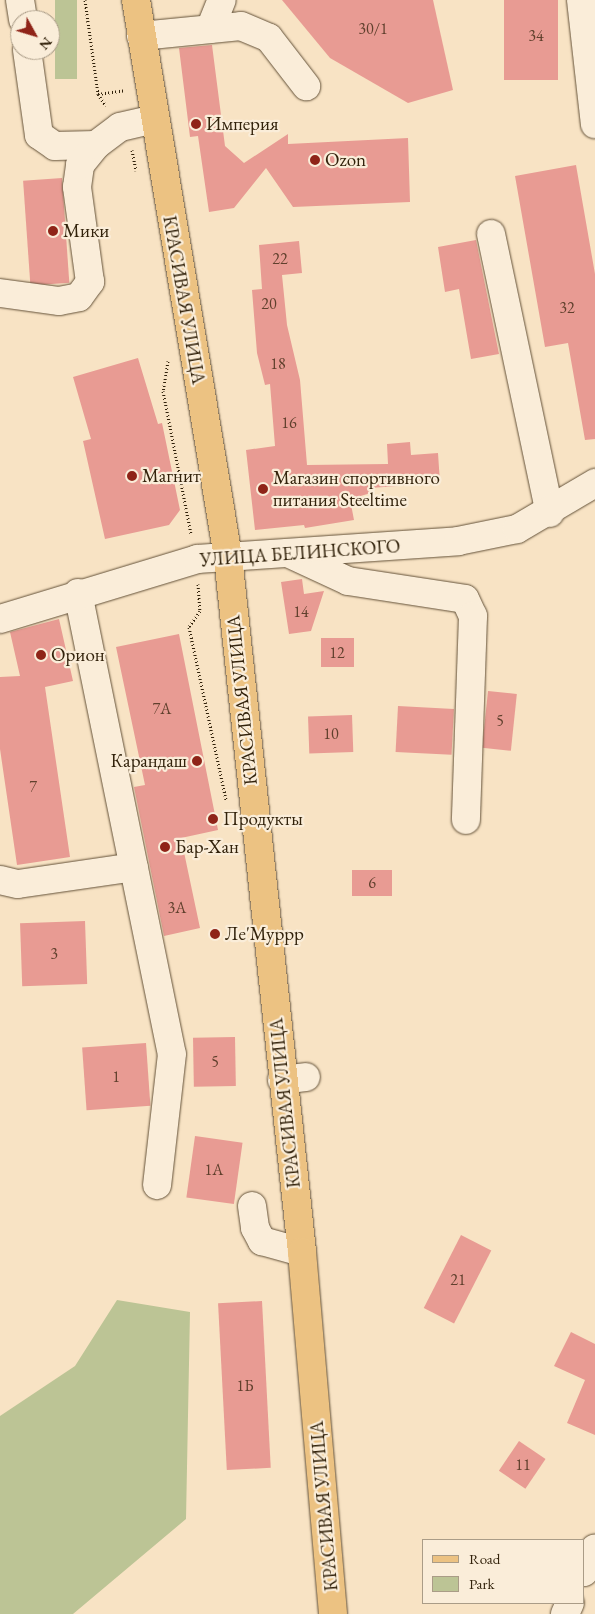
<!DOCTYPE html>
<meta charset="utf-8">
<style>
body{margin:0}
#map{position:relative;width:595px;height:1614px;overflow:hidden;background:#f8e3c4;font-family:"EB Garamond",serif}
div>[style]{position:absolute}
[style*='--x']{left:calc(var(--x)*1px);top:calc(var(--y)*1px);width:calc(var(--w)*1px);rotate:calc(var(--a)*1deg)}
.green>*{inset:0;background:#bcc495;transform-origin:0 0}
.building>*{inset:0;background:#e89b93;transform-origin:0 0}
.path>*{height:3px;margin-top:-1.5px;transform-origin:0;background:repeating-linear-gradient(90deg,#32220b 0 1px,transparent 0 3.5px)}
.roads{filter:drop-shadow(0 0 1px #645239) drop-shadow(0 0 1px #645239)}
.minor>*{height:28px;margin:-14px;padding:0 14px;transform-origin:14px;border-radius:14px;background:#faedd9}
.major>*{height:28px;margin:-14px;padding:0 14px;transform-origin:14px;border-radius:14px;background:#ecc282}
.dots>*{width:14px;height:14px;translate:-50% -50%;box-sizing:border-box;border:2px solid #faedd9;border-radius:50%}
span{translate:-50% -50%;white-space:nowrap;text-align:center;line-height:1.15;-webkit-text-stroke:4.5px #faedd9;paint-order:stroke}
.number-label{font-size:16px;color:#60402d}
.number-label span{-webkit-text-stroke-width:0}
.poi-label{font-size:19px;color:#32220b}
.left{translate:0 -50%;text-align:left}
.right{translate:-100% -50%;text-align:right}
.street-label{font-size:19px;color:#32220b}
.legend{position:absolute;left:422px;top:1539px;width:162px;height:65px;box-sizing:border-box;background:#faedd9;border:1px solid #aa9c87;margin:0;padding:6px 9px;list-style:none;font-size:15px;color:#32220b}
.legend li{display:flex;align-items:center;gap:10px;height:25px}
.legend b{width:25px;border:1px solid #aa9c87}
.north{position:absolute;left:10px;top:10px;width:50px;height:50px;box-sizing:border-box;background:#faedd9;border:1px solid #aa9c87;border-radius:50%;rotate:129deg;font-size:14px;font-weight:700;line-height:20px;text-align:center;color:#32220b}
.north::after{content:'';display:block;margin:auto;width:18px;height:22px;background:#8f2418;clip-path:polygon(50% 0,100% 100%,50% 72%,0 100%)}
</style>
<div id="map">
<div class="green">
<i style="left:55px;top:0;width:22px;height:79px"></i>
<i style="clip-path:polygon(117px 1300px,190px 1312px,186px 1519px,73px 1614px,0 1614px,0 1416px,75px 1366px)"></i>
</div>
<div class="building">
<i style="clip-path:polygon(282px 0,433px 0,453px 90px,408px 103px,330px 58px)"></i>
<i style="left:504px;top:0;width:54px;height:80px"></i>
<i style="clip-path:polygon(212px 45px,225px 146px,244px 163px,288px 134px,288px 144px,408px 138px,410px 202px,293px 207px,266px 168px,234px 208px,209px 212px,198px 136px,190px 137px,179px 48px)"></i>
<i style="clip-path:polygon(576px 165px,595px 274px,595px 439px,585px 440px,568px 343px,545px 347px,515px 176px)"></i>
<i style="left:62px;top:178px;width:105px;height:39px;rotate:86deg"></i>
<i style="clip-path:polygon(476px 240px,499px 354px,471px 359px,459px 289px,445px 292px,438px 247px)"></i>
<i style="clip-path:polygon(299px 241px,302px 273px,282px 275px,287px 325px,300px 380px,307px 465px,388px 464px,387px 444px,410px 442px,411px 455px,438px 453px,440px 483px,370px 488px,371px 493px,350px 499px,354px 520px,305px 528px,304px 525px,255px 530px,246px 450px,275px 446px,270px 384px,265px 385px,257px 353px,252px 290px,262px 289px,259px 245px)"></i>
<i style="clip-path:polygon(138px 358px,158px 424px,162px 423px,180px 510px,169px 525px,105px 539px,83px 441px,91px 439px,73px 377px)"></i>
<i style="clip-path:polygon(302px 579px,304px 594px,324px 591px,311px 631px,289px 634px,281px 582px)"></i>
<i style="clip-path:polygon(59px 619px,73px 681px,45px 687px,70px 857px,17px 865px,0 749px,0 677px,20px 676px,10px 632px)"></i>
<i style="clip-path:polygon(179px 634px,218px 830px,181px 838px,200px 928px,164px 936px,134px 787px,145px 785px,116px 647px)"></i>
<i style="left:321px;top:638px;width:33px;height:29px"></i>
<i style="left:488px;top:691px;width:29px;height:57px;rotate:6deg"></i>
<i style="left:398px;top:706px;width:56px;height:46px;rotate:3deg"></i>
<i style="left:352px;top:715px;width:37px;height:44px;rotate:88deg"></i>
<i style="left:392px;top:870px;width:26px;height:40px;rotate:90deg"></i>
<i style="left:85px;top:921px;width:63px;height:65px;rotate:88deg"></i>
<i style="left:235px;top:1037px;width:49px;height:42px;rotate:89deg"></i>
<i style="left:146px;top:1043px;width:63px;height:64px;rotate:86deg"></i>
<i style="left:195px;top:1136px;width:48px;height:62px;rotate:8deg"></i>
<i style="left:461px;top:1235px;width:34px;height:82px;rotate:27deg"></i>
<i style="left:262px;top:1301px;width:167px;height:44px;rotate:87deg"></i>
<i style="clip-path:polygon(571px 1332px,595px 1344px,595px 1435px,567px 1423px,585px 1380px,554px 1366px)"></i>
<i style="left:519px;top:1441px;width:32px;height:36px;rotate:34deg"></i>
</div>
<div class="path">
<i style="--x:85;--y:0;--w:95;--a:82.1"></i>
<i style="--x:98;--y:94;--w:14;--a:56"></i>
<i style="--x:98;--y:94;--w:27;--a:-8"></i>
<i style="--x:132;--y:150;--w:21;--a:79"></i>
<i style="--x:168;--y:361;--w:30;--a:99"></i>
<i style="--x:163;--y:391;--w:146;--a:78.9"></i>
<i style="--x:198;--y:584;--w:27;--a:86"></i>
<i style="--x:200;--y:611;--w:19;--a:125"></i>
<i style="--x:189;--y:627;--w:177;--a:77.9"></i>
</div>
<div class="roads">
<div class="minor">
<i style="--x:20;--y:0;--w:20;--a:81"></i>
<i style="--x:581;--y:0;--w:125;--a:83.6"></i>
<i style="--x:210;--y:29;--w:31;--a:-68"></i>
<i style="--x:141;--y:36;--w:100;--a:-5.7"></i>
<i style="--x:241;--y:26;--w:30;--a:23"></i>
<i style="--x:269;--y:38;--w:61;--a:52.4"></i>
<i style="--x:27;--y:50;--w:86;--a:82"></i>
<i style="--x:39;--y:135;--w:19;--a:35"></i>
<i style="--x:55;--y:146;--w:41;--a:-1.4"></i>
<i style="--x:491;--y:234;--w:285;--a:78.1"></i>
<i style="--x:0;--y:293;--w:60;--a:7.7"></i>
<i style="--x:59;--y:301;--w:20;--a:-11"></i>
<i style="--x:79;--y:297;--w:19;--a:-54"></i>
<i style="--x:90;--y:282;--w:96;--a:-97.8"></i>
<i style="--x:77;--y:187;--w:22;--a:-82"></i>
<i style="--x:80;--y:165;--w:26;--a:-51"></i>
<i style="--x:96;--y:145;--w:30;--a:-37"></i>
<i style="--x:120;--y:127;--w:35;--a:-13"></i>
<i style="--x:288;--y:553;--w:66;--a:25"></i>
<i style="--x:348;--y:581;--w:118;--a:8.7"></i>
<i style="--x:465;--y:599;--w:19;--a:65"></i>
<i style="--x:473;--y:616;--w:204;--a:92"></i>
<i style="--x:78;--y:593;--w:470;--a:78.5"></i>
<i style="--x:172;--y:1054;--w:132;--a:96.5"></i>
<i style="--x:0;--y:619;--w:206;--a:-16.9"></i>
<i style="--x:197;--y:559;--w:262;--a:-3.9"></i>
<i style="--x:458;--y:541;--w:60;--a:-11.5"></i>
<i style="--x:517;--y:529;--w:91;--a:-30.5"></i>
<i style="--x:0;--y:880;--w:18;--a:13"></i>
<i style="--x:18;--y:884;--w:117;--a:-8.3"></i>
<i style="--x:282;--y:1080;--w:24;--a:-7"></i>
<i style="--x:252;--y:1206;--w:22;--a:82"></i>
<i style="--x:255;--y:1228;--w:15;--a:62"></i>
<i style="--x:262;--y:1241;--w:41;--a:15.4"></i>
<i style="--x:584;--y:1572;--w:26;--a:-65"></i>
<i style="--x:565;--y:1614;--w:12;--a:-66"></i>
</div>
<div class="major">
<i style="--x:136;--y:0;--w:565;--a:80.62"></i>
<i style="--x:228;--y:557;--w:699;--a:83.92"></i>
<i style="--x:302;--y:1252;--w:363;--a:85.1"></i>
</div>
</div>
<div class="dots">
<i style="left:196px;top:124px;background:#8f2418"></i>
<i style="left:315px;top:160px;background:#8f2418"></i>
<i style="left:53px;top:231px;background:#8f2418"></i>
<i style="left:132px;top:476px;background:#8f2418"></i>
<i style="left:263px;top:489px;background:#8f2418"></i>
<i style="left:41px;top:655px;background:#8f2418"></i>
<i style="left:197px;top:761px;background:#8f2418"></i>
<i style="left:213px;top:819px;background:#8f2418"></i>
<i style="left:165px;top:847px;background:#8f2418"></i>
<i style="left:215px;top:934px;background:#8f2418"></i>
</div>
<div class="number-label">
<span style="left:373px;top:29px">30/1</span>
<span style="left:536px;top:36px">34</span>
<span style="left:280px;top:259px">22</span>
<span style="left:269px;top:304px">20</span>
<span style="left:567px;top:308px">32</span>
<span style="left:278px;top:364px">18</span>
<span style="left:289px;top:423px">16</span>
<span style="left:301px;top:612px">14</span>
<span style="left:337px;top:653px">12</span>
<span style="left:162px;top:709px">7А</span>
<span style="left:500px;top:721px">5</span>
<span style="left:331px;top:734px">10</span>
<span style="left:33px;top:787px">7</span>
<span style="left:372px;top:883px">6</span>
<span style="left:177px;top:908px">3А</span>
<span style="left:54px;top:954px">3</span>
<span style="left:215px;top:1062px">5</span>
<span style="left:116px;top:1077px">1</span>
<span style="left:214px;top:1170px">1А</span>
<span style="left:458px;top:1280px">21</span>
<span style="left:245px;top:1386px">1Б</span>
<span style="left:523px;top:1465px">11</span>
</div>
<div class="poi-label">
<span class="left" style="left:206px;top:124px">Империя</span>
<span class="left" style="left:325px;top:160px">Ozon</span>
<span class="left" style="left:63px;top:231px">Мики</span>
<span class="left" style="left:142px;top:476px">Магнит</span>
<span class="left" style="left:273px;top:489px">Магазин спортивного<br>питания Steeltime</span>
<span class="left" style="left:51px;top:655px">Орион</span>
<span class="right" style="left:187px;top:761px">Карандаш</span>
<span class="left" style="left:223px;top:819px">Продукты</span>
<span class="left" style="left:175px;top:847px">Бар-Хан</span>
<span class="left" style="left:225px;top:934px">Ле'Муррр</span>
</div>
<div class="street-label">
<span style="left:184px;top:300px;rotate:80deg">КРАСИВАЯ УЛИЦА</span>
<span style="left:300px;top:553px;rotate:-4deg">УЛИЦА БЕЛИНСКОГО</span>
<span style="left:242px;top:700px;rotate:-96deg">КРАСИВАЯ УЛИЦА</span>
<span style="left:285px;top:1103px;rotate:-96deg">КРАСИВАЯ УЛИЦА</span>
<span style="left:324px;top:1506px;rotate:-95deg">КРАСИВАЯ УЛИЦА</span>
</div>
<ul class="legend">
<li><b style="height:6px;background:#ecc282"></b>Road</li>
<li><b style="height:14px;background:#bcc495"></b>Park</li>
</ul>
<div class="north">N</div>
</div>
